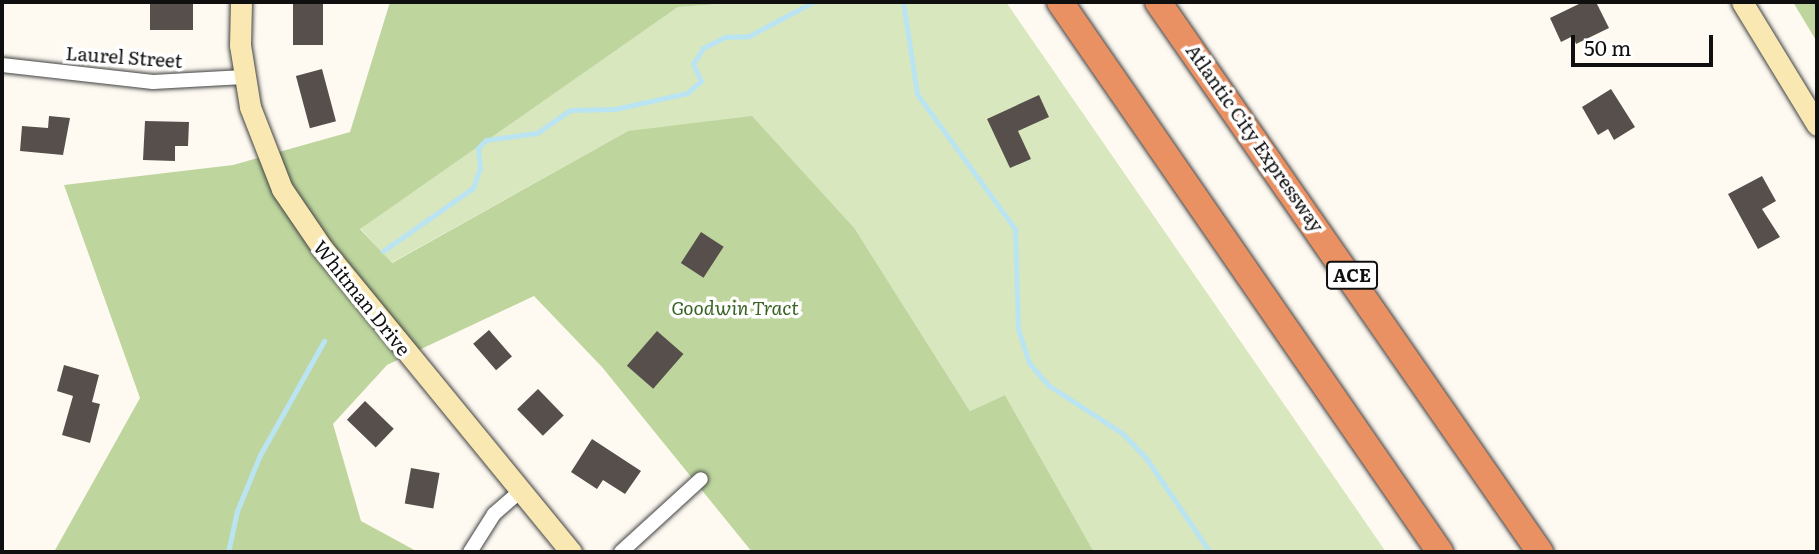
<!DOCTYPE html>
<style>
body{margin:0}
#map{position:relative;width:1819px;height:554px;overflow:hidden;background:#fefaf2;font-family:Literata,serif}
div>[style]{position:absolute}
[style*='--x']{left:calc(var(--x)*1px);top:calc(var(--y)*1px);width:calc(var(--w)*1px);rotate:calc(var(--a)*1deg)}
.green>*{inset:0;background:#d8e7bd}
.forest>*{inset:0;background:#bed69e}
.stream>*{height:5px;margin:-2.5px;padding:0 2.5px;transform-origin:2.5px;border-radius:2.5px;background:#bae4f2}
.building>*{inset:0;background:#574f4c;transform-origin:0 0}
.roads{filter:drop-shadow(0 0 2px #424242) drop-shadow(0 0 2px #424242)}
.street>*{height:14px;margin:-7px;padding:0 7px;transform-origin:7px;border-radius:7px;background:#fff}
.secondary>*{height:21px;margin:-10.5px;padding:0 10.5px;transform-origin:10.5px;border-radius:10.5px;background:#f9e8b2}
.highway>*{height:26px;margin:-13px;padding:0 13px;transform-origin:13px;border-radius:13px;background:#ea9164}
span{translate:-50% -50%;white-space:nowrap;text-align:center;line-height:1.15;-webkit-text-stroke:7px #fff;paint-order:stroke}
.shield-label span{padding:2px 5px;background:#fff;border:2px solid;border-radius:5px;-webkit-text-stroke-width:0}
.shield-label{font-size:18px;color:#0f0f0f;font-weight:700}
.street-label{font-size:19px;color:#0f0f0f}
.park-label{font-size:19px;color:#386323;font-style:italic}
.frame{position:absolute;inset:0;border:4px solid #0f0f0f;pointer-events:none}
.scale{position:absolute;left:1571px;top:35px;width:142px;height:32px;box-sizing:border-box;border:4px solid #0f0f0f;border-top:0;padding-left:9px;font-size:21px;line-height:24px;white-space:nowrap;color:#0f0f0f;-webkit-text-stroke:5px #fff;paint-order:stroke}
</style>
<div id="map">
<div class="green">
<i style="clip-path:polygon(747px 2px,1006px 2px,1386px 552px,1094px 552px,1005px 395px,970px 411px,855px 229px,628px 131px,391px 263px,360px 228px,678px 7px)"></i>
</div>
<div class="forest">
<i style="clip-path:polygon(390px 2px,747px 2px,678px 7px,360px 229px,392px 263px,628px 131px,752px 116px,855px 229px,970px 411px,1005px 395px,1094px 552px,752px 552px,602px 367px,534px 296px,387px 365px,333px 424px,361px 521px,418px 552px,54px 552px,140px 398px,64px 185px,233px 165px,350px 132px)"></i>
<i style="clip-path:polygon(1793px 2px,1817px 2px,1817px 42px)"></i>
</div>
<div class="stream">
<i style="--x:903;--y:2;--w:93;--a:81.3"></i>
<i style="--x:917;--y:94;--w:167;--a:54"></i>
<i style="--x:1015;--y:229;--w:100;--a:88.3"></i>
<i style="--x:1018;--y:329;--w:36;--a:72"></i>
<i style="--x:1029;--y:363;--w:29;--a:49"></i>
<i style="--x:1048;--y:385;--w:88;--a:33"></i>
<i style="--x:1122;--y:433;--w:35;--a:46"></i>
<i style="--x:1146;--y:458;--w:114;--a:55.8"></i>
<i style="--x:383;--y:251;--w:110;--a:-35"></i>
<i style="--x:473;--y:188;--w:21;--a:-71"></i>
<i style="--x:480;--y:168;--w:20;--a:-96"></i>
<i style="--x:478;--y:148;--w:11;--a:-45"></i>
<i style="--x:486;--y:140;--w:51;--a:-7.8"></i>
<i style="--x:537;--y:133;--w:40;--a:-34.9"></i>
<i style="--x:570;--y:110;--w:45;--a:-1.3"></i>
<i style="--x:615;--y:109;--w:74;--a:-12.5"></i>
<i style="--x:687;--y:93;--w:18;--a:-41"></i>
<i style="--x:701;--y:81;--w:19;--a:-115"></i>
<i style="--x:693;--y:64;--w:19;--a:-58"></i>
<i style="--x:703;--y:48;--w:25;--a:-27"></i>
<i style="--x:725;--y:37;--w:24;--a:-2"></i>
<i style="--x:749;--y:36;--w:72;--a:-28"></i>
<i style="--x:228;--y:552;--w:42;--a:-77.6"></i>
<i style="--x:237;--y:511;--w:61;--a:-67.7"></i>
<i style="--x:260;--y:455;--w:131;--a:-60.7"></i>
</div>
<div class="building">
<i style="left:150px;top:2px;width:43px;height:28px"></i>
<i style="left:293px;top:2px;width:30px;height:43px"></i>
<i style="clip-path:polygon(1583px 2px,1596px 2px,1609px 28px,1576px 44px,1573px 36px,1561px 42px,1550px 18px)"></i>
<i style="left:322px;top:69px;width:54px;height:27px;rotate:75deg"></i>
<i style="clip-path:polygon(1611px 89px,1635px 127px,1614px 140px,1608px 129px,1598px 135px,1582px 107px)"></i>
<i style="clip-path:polygon(1039px 95px,1049px 117px,1018px 131px,1031px 159px,1010px 168px,987px 119px)"></i>
<i style="clip-path:polygon(49px 116px,70px 118px,63px 155px,20px 151px,22px 126px,48px 128px)"></i>
<i style="clip-path:polygon(145px 121px,189px 122px,188px 146px,175px 146px,175px 161px,143px 160px)"></i>
<i style="clip-path:polygon(1762px 176px,1776px 201px,1762px 209px,1780px 237px,1758px 249px,1728px 194px)"></i>
<i style="left:701px;top:232px;width:27px;height:37px;rotate:33deg"></i>
<i style="left:489px;top:330px;width:35px;height:21px;rotate:49deg"></i>
<i style="left:657px;top:331px;width:35px;height:46px;rotate:41deg"></i>
<i style="clip-path:polygon(64px 365px,99px 375px,92px 402px,100px 404px,90px 443px,62px 435px,73px 396px,57px 391px)"></i>
<i style="left:538px;top:389px;width:37px;height:29px;rotate:46deg"></i>
<i style="left:365px;top:401px;width:40px;height:26px;rotate:44deg"></i>
<i style="clip-path:polygon(592px 439px,641px 471px,625px 494px,603px 480px,597px 489px,571px 472px)"></i>
<i style="left:411px;top:468px;width:29px;height:36px;rotate:10deg"></i>
</div>
<div class="roads">
<div class="street">
<i style="--x:2;--y:65;--w:152;--a:6.4"></i>
<i style="--x:153;--y:82;--w:91;--a:-3.1"></i>
<i style="--x:470;--y:552;--w:45;--a:-57.7"></i>
<i style="--x:494;--y:514;--w:35;--a:-41"></i>
<i style="--x:621;--y:552;--w:108;--a:-42.4"></i>
</div>
<div class="secondary">
<i style="--x:241;--y:2;--w:43;--a:91.3"></i>
<i style="--x:240;--y:45;--w:63;--a:80.8"></i>
<i style="--x:250;--y:107;--w:88;--a:68.7"></i>
<i style="--x:282;--y:189;--w:73;--a:55.7"></i>
<i style="--x:323;--y:249;--w:392;--a:50.7"></i>
<i style="--x:1742;--y:2;--w:144;--a:58.6"></i>
</div>
<div class="highway">
<i style="--x:1060;--y:2;--w:669;--a:55.36"></i>
<i style="--x:1158;--y:2;--w:670;--a:55.22"></i>
</div>
</div>
<div class="shield-label">
<span style="left:1352px;top:275px">ACE</span>
</div>
<div class="street-label">
<span style="left:124px;top:57px;rotate:4deg">Laurel Street</span>
<span style="left:1255px;top:138px;rotate:55deg">Atlantic City Expressway</span>
<span style="left:362px;top:298px;rotate:51deg">Whitman Drive</span>
</div>
<div class="park-label">
<span style="left:735px;top:308px">Goodwin Tract</span>
</div>
<div class="frame"></div>
<div class="scale">50 m</div>
</div>
